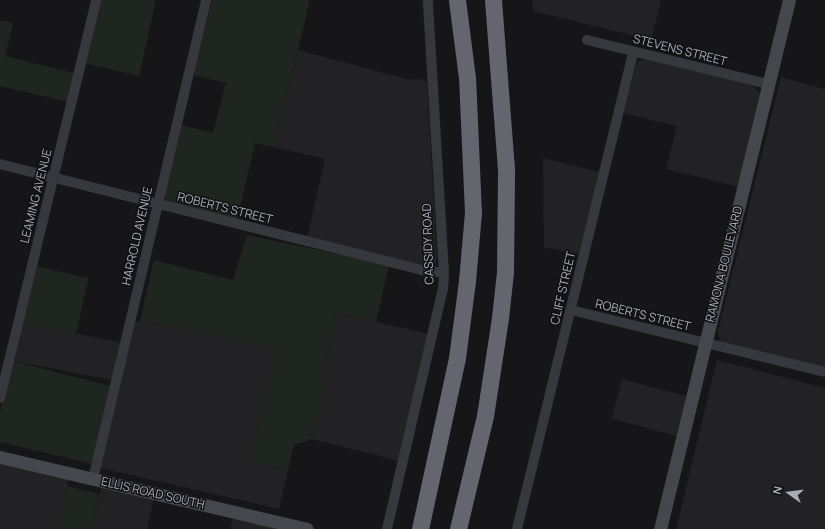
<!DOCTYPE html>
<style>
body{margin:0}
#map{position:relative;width:825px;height:529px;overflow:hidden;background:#161618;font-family:Manrope,sans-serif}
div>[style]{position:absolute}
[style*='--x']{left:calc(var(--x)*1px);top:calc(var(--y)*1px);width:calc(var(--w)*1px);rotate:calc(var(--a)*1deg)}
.built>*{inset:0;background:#222225;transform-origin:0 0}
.green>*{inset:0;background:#1e261f;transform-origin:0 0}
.street>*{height:10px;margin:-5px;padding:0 5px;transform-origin:5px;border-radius:5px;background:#37383d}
.secondary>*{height:13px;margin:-6.5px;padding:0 6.5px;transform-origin:6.5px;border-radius:6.5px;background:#45474d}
.highway>*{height:17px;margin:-8.5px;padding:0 8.5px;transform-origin:8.5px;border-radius:8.5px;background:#63666e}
span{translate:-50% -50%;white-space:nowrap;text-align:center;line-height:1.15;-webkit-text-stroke:3px #111113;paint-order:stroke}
.street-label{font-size:12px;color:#a8adb8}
.north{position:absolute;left:769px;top:473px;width:40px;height:40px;-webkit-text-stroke:3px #111113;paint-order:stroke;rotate:284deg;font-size:11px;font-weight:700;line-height:16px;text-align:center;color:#a8adb8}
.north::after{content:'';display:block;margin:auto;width:14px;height:18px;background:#a8adb8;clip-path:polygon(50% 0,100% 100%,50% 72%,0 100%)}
</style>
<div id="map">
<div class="built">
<i style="clip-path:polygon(532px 0,661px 0,651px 40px,533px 11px)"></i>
<i style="clip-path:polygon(298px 50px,411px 80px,422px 79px,427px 83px,437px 258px,436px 263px,430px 267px,307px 238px,325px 159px,274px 147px)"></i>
<i style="clip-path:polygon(646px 59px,752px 85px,759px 92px,761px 100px,739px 187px,666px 169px,677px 126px,623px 113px,636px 65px,640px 60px)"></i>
<i style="clip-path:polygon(781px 77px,825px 89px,825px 369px,720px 343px,718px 331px)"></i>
<i style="clip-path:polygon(543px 158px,600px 172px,581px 255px,544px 247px)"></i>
<i style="clip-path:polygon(336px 313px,430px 334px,399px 461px,312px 439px,325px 382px,325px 366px)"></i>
<i style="clip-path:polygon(140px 321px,276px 349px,249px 462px,288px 470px,279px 509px,100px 468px,133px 323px)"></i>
<i style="left:22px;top:323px;width:101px;height:39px;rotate:11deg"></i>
<i style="clip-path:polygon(717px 360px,825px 388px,825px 529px,676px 529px)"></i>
<i style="left:622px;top:379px;width:67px;height:41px;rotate:15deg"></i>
<i style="clip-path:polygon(0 462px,69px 478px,57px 529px,0 529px)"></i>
<i style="clip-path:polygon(102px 485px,154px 498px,147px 529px,91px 529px)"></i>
<i style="clip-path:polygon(233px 518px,282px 529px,230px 529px)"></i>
</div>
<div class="green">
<i style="clip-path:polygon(99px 0,156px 0,139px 76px,84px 63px)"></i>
<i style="clip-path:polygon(212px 0,310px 0,274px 147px,255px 143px,237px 220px,168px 205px,164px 194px,182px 125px,213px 133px,226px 83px,193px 75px)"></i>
<i style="clip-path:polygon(0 20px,13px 23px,5px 56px,74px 73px,68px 102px,0 86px)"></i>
<i style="clip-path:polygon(247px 235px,389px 265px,376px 322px,336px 313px,325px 366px,325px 382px,312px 439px,294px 445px,288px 470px,249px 462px,275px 349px,140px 321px,154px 260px,233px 280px)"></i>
<i style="left:36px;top:266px;width:54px;height:59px;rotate:13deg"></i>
<i style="clip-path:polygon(12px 361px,111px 386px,92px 464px,0 442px,0 411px)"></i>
<i style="clip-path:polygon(67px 486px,99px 494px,91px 529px,57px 529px)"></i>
</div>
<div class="street">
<i style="--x:587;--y:40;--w:186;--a:13.7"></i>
<i style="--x:0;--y:164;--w:434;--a:14.1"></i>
<i style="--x:421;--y:270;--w:23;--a:7"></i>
<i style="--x:571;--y:310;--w:261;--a:13.7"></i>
<i style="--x:0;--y:398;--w:409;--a:-76.4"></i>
<i style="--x:93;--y:479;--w:492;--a:-76.7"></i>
<i style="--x:387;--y:529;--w:246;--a:-76.9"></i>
<i style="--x:443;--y:289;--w:16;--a:-86"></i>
<i style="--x:444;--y:273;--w:273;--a:-93.4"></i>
<i style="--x:517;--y:529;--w:491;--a:-76.3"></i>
</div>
<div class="secondary">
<i style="--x:0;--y:457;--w:315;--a:13.2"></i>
<i style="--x:660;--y:529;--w:545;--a:-76.3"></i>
</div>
<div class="highway">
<i style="--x:420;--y:529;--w:175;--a:-77.8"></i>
<i style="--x:457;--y:358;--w:78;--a:-82.6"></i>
<i style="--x:467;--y:281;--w:68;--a:-85"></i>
<i style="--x:473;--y:213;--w:135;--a:-92.5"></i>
<i style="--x:467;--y:78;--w:79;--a:-97.3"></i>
<i style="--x:458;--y:529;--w:116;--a:-76.6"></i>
<i style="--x:485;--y:416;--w:99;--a:-81.3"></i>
<i style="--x:500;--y:318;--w:46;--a:-83.8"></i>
<i style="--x:505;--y:272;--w:103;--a:-89.4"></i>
<i style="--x:506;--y:169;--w:169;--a:-94.4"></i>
</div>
<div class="street-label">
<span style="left:680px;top:50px;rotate:14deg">STEVENS STREET</span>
<span style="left:36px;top:196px;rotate:-76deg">LEAMING AVENUE</span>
<span style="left:225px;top:208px;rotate:14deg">ROBERTS STREET</span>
<span style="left:137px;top:236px;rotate:-77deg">HARROLD AVENUE</span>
<span style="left:428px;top:244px;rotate:-92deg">CASSIDY ROAD</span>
<span style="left:724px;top:264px;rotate:-76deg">RAMONA BOULEVARD</span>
<span style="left:563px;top:288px;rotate:-77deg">CLIFF STREET</span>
<span style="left:643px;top:315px;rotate:14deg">ROBERTS STREET</span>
<span style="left:153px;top:493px;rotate:13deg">ELLIS ROAD SOUTH</span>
</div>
<div class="north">N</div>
</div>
